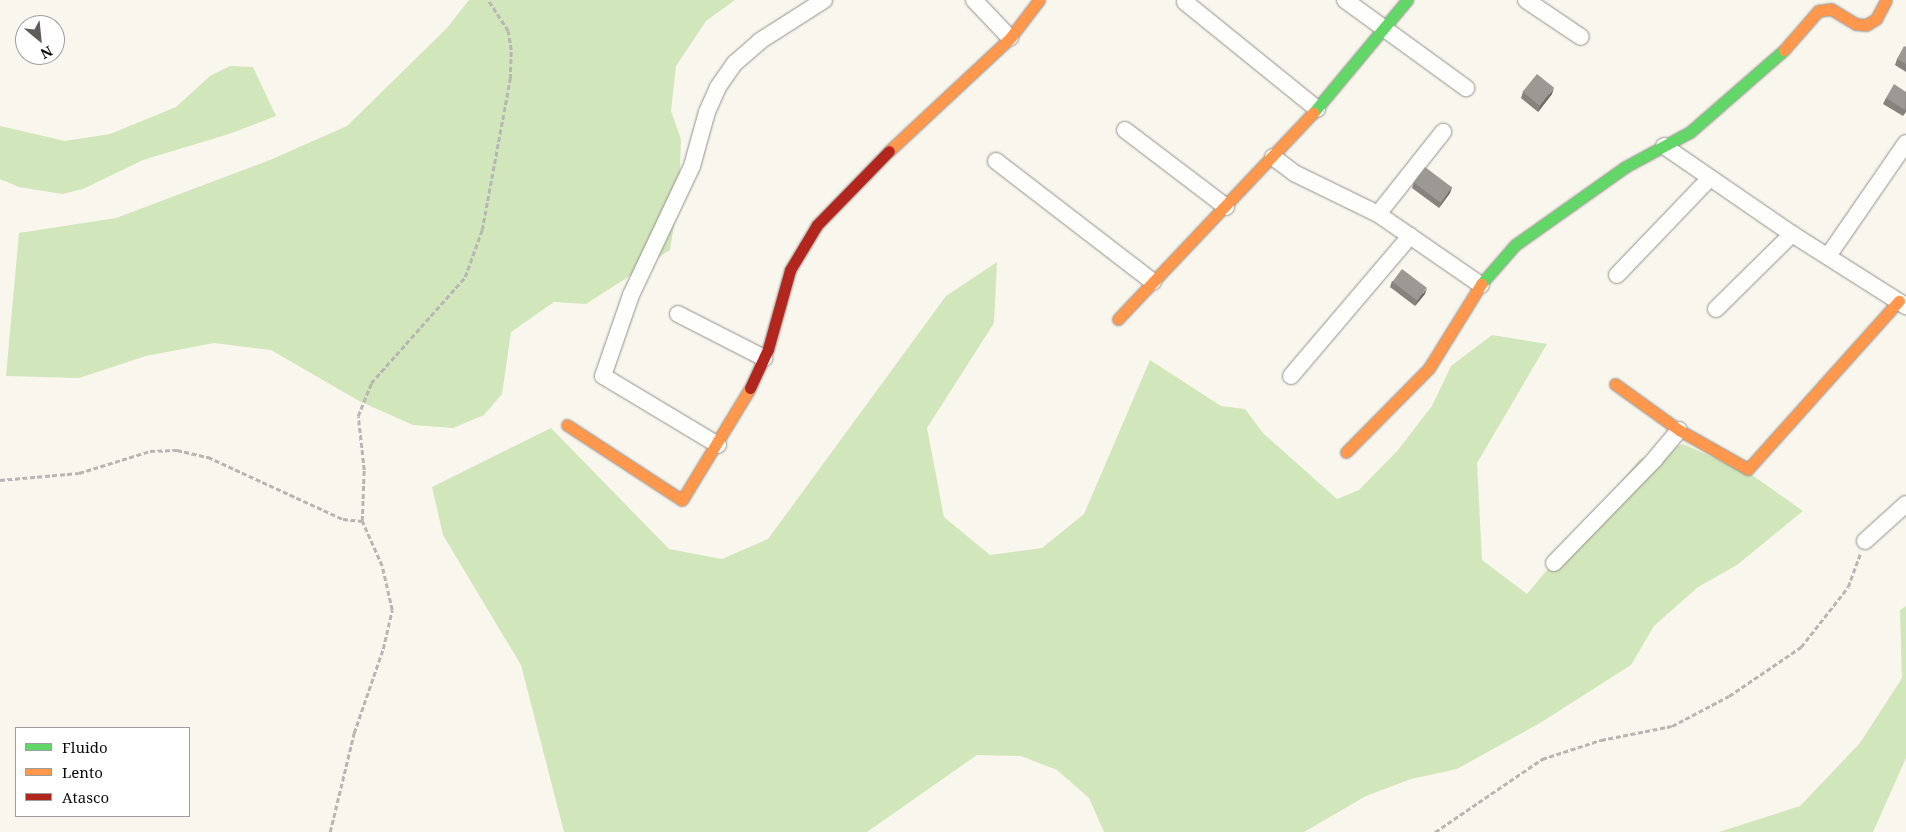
<!DOCTYPE html>
<style>
body{margin:0}
#map{position:relative;width:1906px;height:832px;overflow:hidden;background:#f9f6ed;font-family:"Noto Serif",serif}
div>[style]{position:absolute}
[style*='--x']{left:calc(var(--x)*1px);top:calc(var(--y)*1px);width:calc(var(--w)*1px);rotate:calc(var(--a)*1deg)}
.forest>*{inset:0;background:#d2e6bb}
.path>*{height:2.5px;margin-top:-1.25px;transform-origin:0;background:repeating-linear-gradient(90deg,#b7b6b5 0 5px,transparent 0 7.5px)}
.roads{filter:drop-shadow(0 0 1px #92908c) drop-shadow(0 0 1px #92908c)}
.street>*{height:16px;margin:-8px;padding:0 8px;transform-origin:8px;border-radius:8px;background:#fefefc}
.fast>*{height:11px;margin:-5.5px;padding:0 5.5px;transform-origin:5.5px;border-radius:5.5px;background:#63d668}
.slow>*{height:11px;margin:-5.5px;padding:0 5.5px;transform-origin:5.5px;border-radius:5.5px;background:#ff974d}
.jam>*{height:11px;margin:-5.5px;padding:0 5.5px;transform-origin:5.5px;border-radius:5.5px;background:#b3261e}
.wall>*{inset:0;background:#86837f}
.shaded-wall>*{inset:0;background:#6d6a68}
.building>*{inset:0;background:#9c9894;transform-origin:0 0}
span{translate:-50% -50%;white-space:nowrap;text-align:center;line-height:1.15;-webkit-text-stroke:5px #fff;paint-order:stroke}
.legend{position:absolute;left:15px;top:727px;width:175px;height:90px;box-sizing:border-box;background:#fff;border:1px solid #9d9d9d;margin:0;padding:6px 9px;list-style:none;font-size:15px;color:#0a0a0a}
.legend li{display:flex;align-items:center;gap:10px;height:25px}
.legend b{width:25px;border:1px solid #9d9d9d}
.north{position:absolute;left:15px;top:15px;width:50px;height:50px;box-sizing:border-box;background:#fff;border:1px solid #9d9d9d;border-radius:50%;rotate:152deg;font-size:14px;font-weight:700;line-height:20px;text-align:center;color:#0a0a0a}
.north::after{content:'';display:block;margin:auto;width:18px;height:22px;background:#5e5d59;clip-path:polygon(50% 0,100% 100%,50% 72%,0 100%)}
</style>
<div id="map">
<div class="forest">
<i style="clip-path:polygon(469px 0,735px 0,706px 21px,676px 66px,671px 111px,681px 139px,679px 195px,670px 250px,586px 304px,554px 302px,511px 332px,502px 394px,484px 415px,453px 428px,413px 425px,359px 401px,271px 350px,214px 343px,146px 356px,79px 378px,6px 376px,19px 233px,116px 218px,270px 160px,347px 126px,447px 28px)"></i>
<i style="clip-path:polygon(230px 66px,253px 67px,276px 116px,229px 134px,143px 160px,83px 189px,62px 194px,19px 187px,0 179px,0 126px,65px 141px,110px 134px,176px 107px,210px 76px)"></i>
<i style="clip-path:polygon(997px 262px,994px 323px,927px 428px,944px 517px,990px 555px,1042px 548px,1084px 514px,1150px 360px,1221px 406px,1245px 409px,1263px 433px,1337px 499px,1359px 490px,1398px 450px,1432px 406px,1451px 366px,1492px 335px,1547px 344px,1477px 463px,1482px 560px,1527px 594px,1640px 459px,1683px 444px,1752px 475px,1803px 511px,1737px 565px,1698px 587px,1654px 626px,1631px 665px,1540px 723px,1457px 769px,1411px 779px,1366px 796px,1304px 832px,1104px 832px,1089px 798px,1057px 770px,1021px 756px,977px 755px,867px 832px,564px 832px,521px 665px,443px 535px,432px 487px,551px 428px,669px 549px,722px 559px,768px 539px,946px 296px)"></i>
<i style="clip-path:polygon(1906px 606px,1906px 758px,1873px 832px,1719px 832px,1800px 806px,1860px 743px,1902px 678px,1900px 610px)"></i>
</div>
<div class="path">
<i style="--x:0;--y:480;--w:79;--a:-5.1"></i>
<i style="--x:79;--y:473;--w:74;--a:-17.2"></i>
<i style="--x:150;--y:451;--w:27;--a:-2"></i>
<i style="--x:177;--y:450;--w:32;--a:13"></i>
<i style="--x:208;--y:457;--w:149;--a:24.7"></i>
<i style="--x:343;--y:519;--w:19;--a:6"></i>
<i style="--x:330;--y:832;--w:102;--a:-76.4"></i>
<i style="--x:354;--y:733;--w:89;--a:-71"></i>
<i style="--x:383;--y:649;--w:40;--a:-77"></i>
<i style="--x:392;--y:610;--w:45;--a:-102.8"></i>
<i style="--x:382;--y:566;--w:49;--a:-114"></i>
<i style="--x:362;--y:521;--w:51;--a:-87.8"></i>
<i style="--x:364;--y:470;--w:54;--a:-96.3"></i>
<i style="--x:358;--y:416;--w:35;--a:-68"></i>
<i style="--x:371;--y:383;--w:142;--a:-48.4"></i>
<i style="--x:465;--y:277;--w:50;--a:-70.1"></i>
<i style="--x:482;--y:230;--w:154;--a:-79.5"></i>
<i style="--x:510;--y:79;--w:29;--a:-88"></i>
<i style="--x:511;--y:50;--w:19;--a:-99"></i>
<i style="--x:508;--y:31;--w:37;--a:-123"></i>
<i style="--x:1435;--y:832;--w:130;--a:-34.3"></i>
<i style="--x:1542;--y:759;--w:62;--a:-17.9"></i>
<i style="--x:1601;--y:740;--w:72;--a:-11.2"></i>
<i style="--x:1672;--y:726;--w:64;--a:-27.8"></i>
<i style="--x:1729;--y:696;--w:87;--a:-34.2"></i>
<i style="--x:1801;--y:647;--w:76;--a:-51.9"></i>
<i style="--x:1848;--y:587;--w:35;--a:-70"></i>
</div>
<div class="roads">
<div class="street">
<i style="--x:974;--y:0;--w:52;--a:46.5"></i>
<i style="--x:1345;--y:0;--w:150;--a:36"></i>
<i style="--x:1526;--y:0;--w:66;--a:33.9"></i>
<i style="--x:1185;--y:2;--w:170;--a:39"></i>
<i style="--x:1125;--y:130;--w:127;--a:37.3"></i>
<i style="--x:1664;--y:146;--w:155;--a:34.5"></i>
<i style="--x:1792;--y:234;--w:135;--a:32.3"></i>
<i style="--x:1273;--y:157;--w:26;--a:37"></i>
<i style="--x:1294;--y:173;--w:93;--a:26"></i>
<i style="--x:1378;--y:214;--w:125;--a:34.6"></i>
<i style="--x:996;--y:161;--w:198;--a:37.6"></i>
<i style="--x:1378;--y:214;--w:105;--a:-51.6"></i>
<i style="--x:1828;--y:256;--w:137;--a:-55.4"></i>
<i style="--x:1617;--y:275;--w:134;--a:-46.2"></i>
<i style="--x:1716;--y:309;--w:107;--a:-44.6"></i>
<i style="--x:678;--y:314;--w:97;--a:27.1"></i>
<i style="--x:1291;--y:376;--w:184;--a:-49.6"></i>
<i style="--x:718;--y:445;--w:134;--a:-149"></i>
<i style="--x:603;--y:376;--w:86;--a:-70.9"></i>
<i style="--x:631;--y:295;--w:143;--a:-64.7"></i>
<i style="--x:692;--y:166;--w:56;--a:-74.5"></i>
<i style="--x:707;--y:112;--w:27;--a:-66"></i>
<i style="--x:718;--y:87;--w:29;--a:-55"></i>
<i style="--x:735;--y:63;--w:33;--a:-41"></i>
<i style="--x:760;--y:41;--w:76;--a:-32.6"></i>
<i style="--x:1865;--y:541;--w:55;--a:-42.1"></i>
<i style="--x:1554;--y:563;--w:144;--a:-45.8"></i>
<i style="--x:1654;--y:460;--w:39;--a:-50"></i>
</div>
<div class="fast">
<i style="--x:1313;--y:113;--w:147;--a:-50.2"></i>
<i style="--x:1481;--y:284;--w:52;--a:-48.9"></i>
<i style="--x:1515;--y:245;--w:135;--a:-35.3"></i>
<i style="--x:1625;--y:167;--w:74;--a:-28.3"></i>
<i style="--x:1690;--y:132;--w:125;--a:-41.1"></i>
</div>
<div class="slow">
<i style="--x:1784;--y:50;--w:52;--a:-48.9"></i>
<i style="--x:1818;--y:11;--w:13;--a:-9"></i>
<i style="--x:1831;--y:9;--w:29;--a:31"></i>
<i style="--x:1856;--y:24;--w:10;--a:6"></i>
<i style="--x:1866;--y:25;--w:12;--a:-31"></i>
<i style="--x:1876;--y:19;--w:21;--a:-62"></i>
<i style="--x:889;--y:151;--w:166;--a:-43"></i>
<i style="--x:1010;--y:38;--w:48;--a:-52.7"></i>
<i style="--x:1118;--y:319;--w:284;--a:-46.6"></i>
<i style="--x:1615;--y:384;--w:79;--a:35.7"></i>
<i style="--x:1679;--y:430;--w:79;--a:29.5"></i>
<i style="--x:1748;--y:469;--w:226;--a:-48.1"></i>
<i style="--x:567;--y:425;--w:137;--a:33.1"></i>
<i style="--x:682;--y:500;--w:131;--a:-58.7"></i>
<i style="--x:1346;--y:452;--w:118;--a:-45.3"></i>
<i style="--x:1429;--y:368;--w:99;--a:-58.2"></i>
</div>
<div class="jam">
<i style="--x:750;--y:388;--w:43;--a:-65.2"></i>
<i style="--x:768;--y:349;--w:82;--a:-74.4"></i>
<i style="--x:790;--y:270;--w:52;--a:-59"></i>
<i style="--x:817;--y:225;--w:103;--a:-45.8"></i>
</div>
</div>
<div class="wall">
<i style="clip-path:polygon(1906px 47px,1906px 72px,1895px 65px,1897px 59px)"></i>
<i style="clip-path:polygon(1523px 92px,1552px 94px,1538px 112px,1521px 98px)"></i>
<i style="clip-path:polygon(1906px 92px,1906px 112px,1903px 116px,1883px 104px,1886px 98px)"></i>
<i style="clip-path:polygon(1414px 182px,1452px 187px,1450px 193px,1439px 208px,1412px 188px)"></i>
<i style="clip-path:polygon(1392px 281px,1425px 294px,1415px 306px,1390px 287px)"></i>
</div>
<div class="shaded-wall">
<i style="clip-path:polygon(1554px 88px,1552px 94px,1538px 112px,1540px 106px)"></i>
<i style="clip-path:polygon(1452px 187px,1450px 193px,1439px 208px,1442px 202px)"></i>
<i style="clip-path:polygon(1427px 288px,1425px 294px,1415px 306px,1418px 300px)"></i>
</div>
<div class="building">
<i style="clip-path:polygon(1904px 46px,1906px 47px,1906px 64px,1897px 59px)"></i>
<i style="left:1537px;top:74px;width:22px;height:23px;rotate:39deg"></i>
<i style="clip-path:polygon(1894px 84px,1906px 92px,1905px 110px,1886px 98px)"></i>
<i style="left:1425px;top:167px;width:34px;height:19px;rotate:37deg"></i>
<i style="left:1402px;top:269px;width:31px;height:16px;rotate:37deg"></i>
</div>
<ul class="legend">
<li><b style="height:6px;background:#63d668"></b>Fluido</li>
<li><b style="height:6px;background:#ff974d"></b>Lento</li>
<li><b style="height:6px;background:#b3261e"></b>Atasco</li>
</ul>
<div class="north">N</div>
</div>
